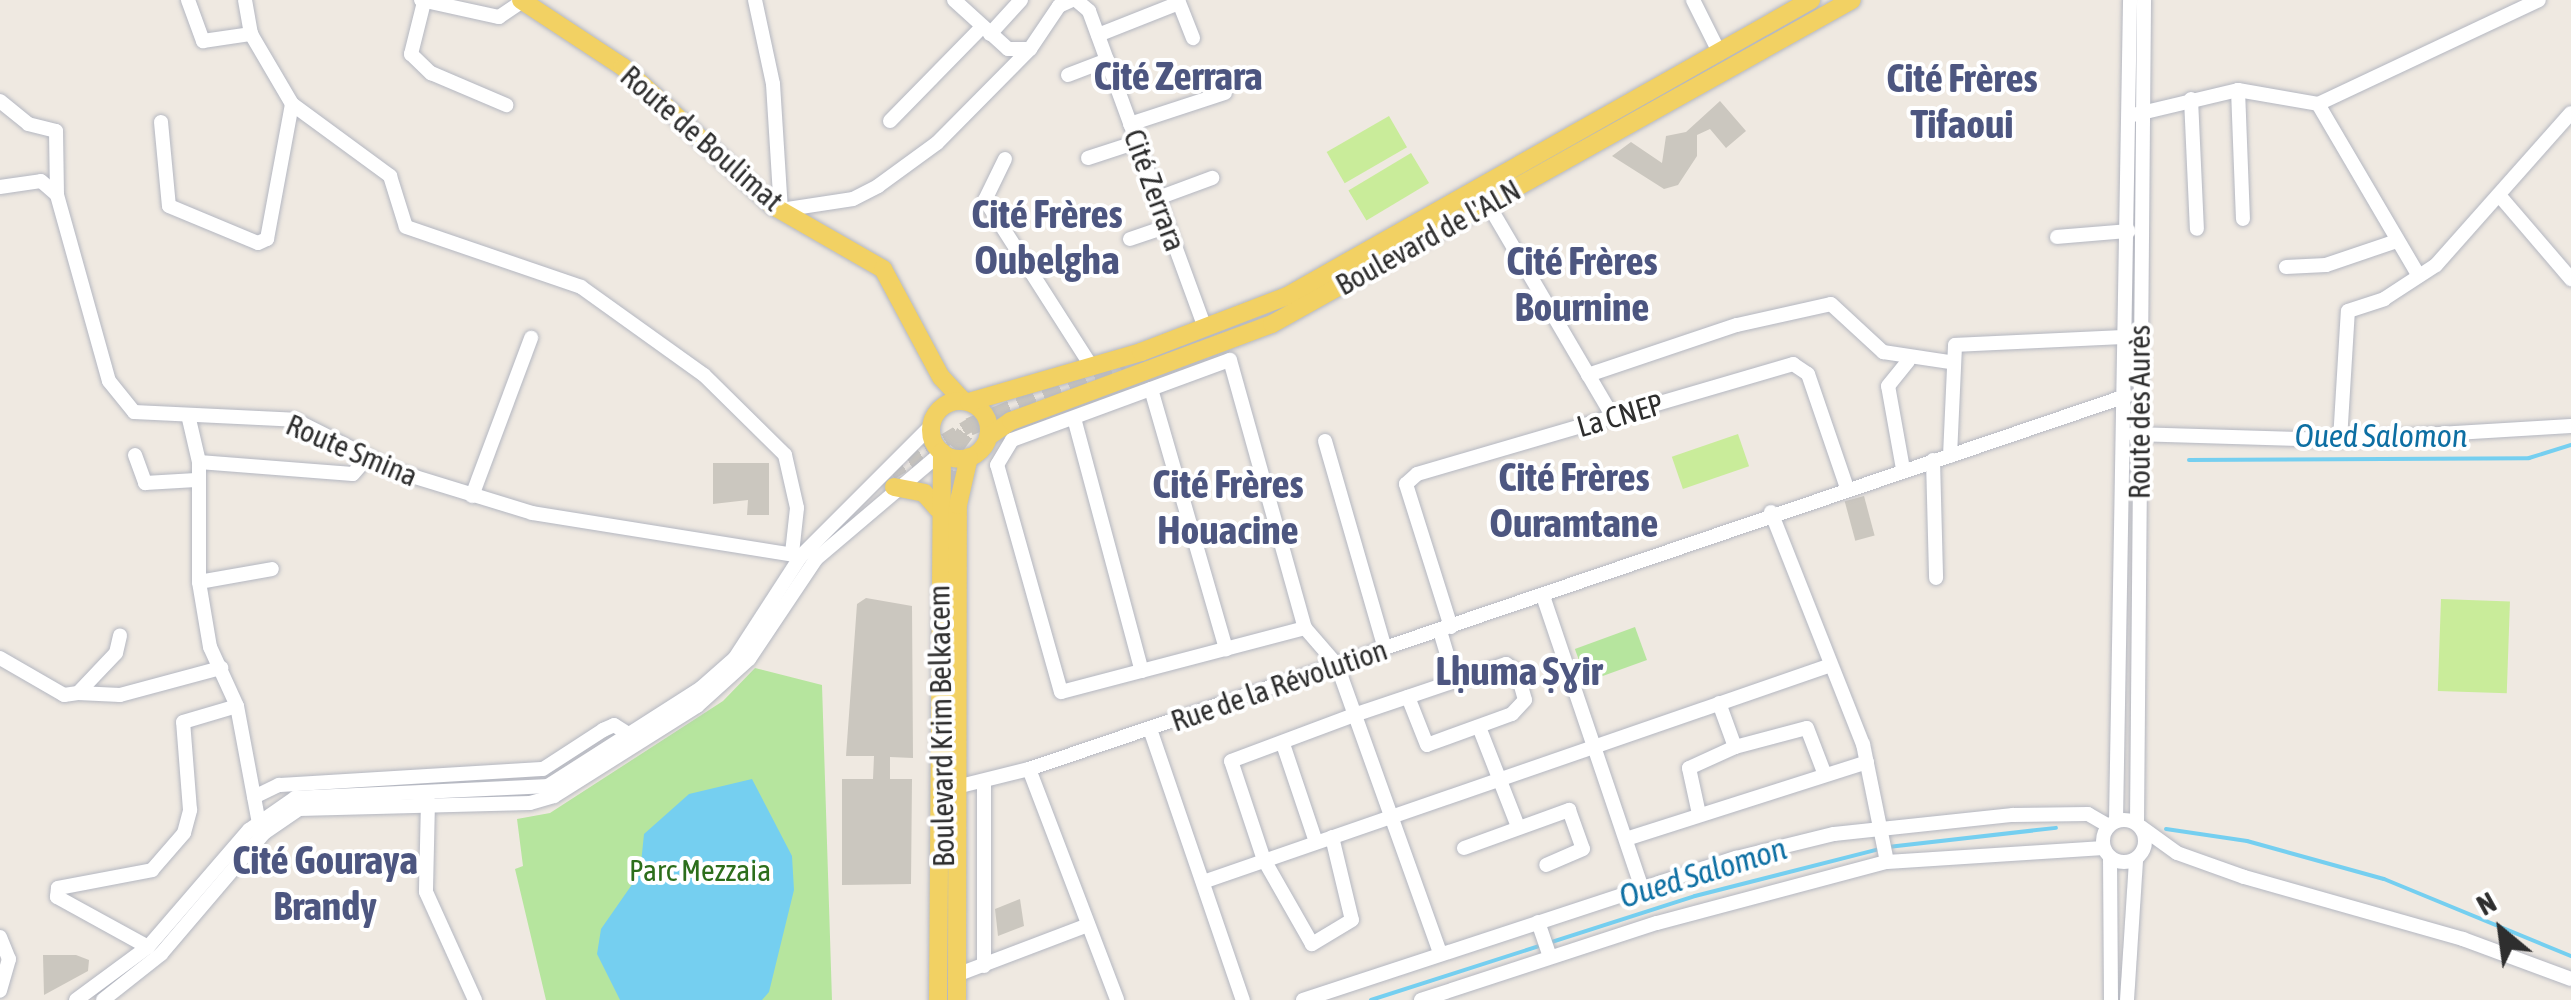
<!DOCTYPE html>
<meta charset="utf-8">
<style>
body{margin:0}
#map{position:relative;width:2571px;height:1000px;overflow:hidden;background:#efe9e1;font-family:"Asap Condensed",sans-serif}
div>[style]{position:absolute}
[style*='--x']{left:calc(var(--x)*1px);top:calc(var(--y)*1px);width:calc(var(--w)*1px);rotate:calc(var(--a)*1deg)}
.green>*{inset:0;background:#b6e59e;transform-origin:0 0}
.pitch>*{inset:0;background:#c9ec9a;transform-origin:0 0}
.water>*{inset:0;background:#75cff0}
.stream>*{height:4px;margin:-2px;padding:0 2px;transform-origin:2px;border-radius:2px;background:#75cff0}
.building>*{inset:0;background:#cbc7bf;transform-origin:0 0}
.minor-tunnel>*{height:14px;margin-top:-7px;transform-origin:0;background:repeating-linear-gradient(90deg,#c8c4bd 0 14px,transparent 0 21px)}
.major-tunnel>*{height:18px;margin-top:-9px;transform-origin:0;background:repeating-linear-gradient(90deg,#c8c4bd 0 18px,transparent 0 27px)}
.roads{filter:drop-shadow(0 0 2px #b4b7c1) drop-shadow(0 0 2px #b4b7c1)}
.minor>*{height:14px;margin:-7px;padding:0 7px;transform-origin:7px;border-radius:7px;background:#fff}
.minor>.ring{margin:-7px;padding:0;box-sizing:content-box;background:none;border:14px solid #fff;border-radius:50%}
.major>*{height:18px;margin:-9px;padding:0 9px;transform-origin:9px;border-radius:9px;background:#f2d163}
.major>.ring{margin:-9px;padding:0;box-sizing:content-box;background:none;border:18px solid #f2d163;border-radius:50%}
span{translate:-50% -50%;white-space:nowrap;text-align:center;line-height:1.15;-webkit-text-stroke:8px #fff;paint-order:stroke}
.street-label{font-size:30px;color:#2e2e2e}
.park-label{font-size:30px;color:#2c6e1b}
.water-label{font-size:32px;color:#0d6fa3;font-style:italic}
.district-label{font-size:40px;color:#4d5680;font-weight:700}
.north{position:absolute;left:2451px;top:880px;width:100px;height:100px;-webkit-text-stroke:8px #fff;paint-order:stroke;rotate:331deg;font-size:28px;font-weight:700;line-height:40px;text-align:center;color:#2e2e2e}
.north::after{content:'';display:block;margin:auto;width:35px;height:45px;background:#2e2e2e;clip-path:polygon(50% 0,100% 100%,50% 72%,0 100%)}
</style>
<div id="map">
<div class="green">
<i style="left:1635px;top:627px;width:35px;height:64px;rotate:70deg"></i>
<i style="clip-path:polygon(755px 668px,822px 685px,832px 1000px,546px 1000px,515px 869px,523px 866px,517px 819px,550px 813px,723px 701px)"></i>
</div>
<div class="pitch">
<i style="left:1389px;top:116px;width:36px;height:72px;rotate:60deg"></i>
<i style="left:1411px;top:153px;width:35px;height:73px;rotate:59deg"></i>
<i style="left:1738px;top:434px;width:34px;height:70px;rotate:71deg"></i>
<i style="left:2441px;top:599px;width:69px;height:92px;rotate:2deg"></i>
</div>
<div class="water">
<i style="clip-path:polygon(752px 779px,792px 856px,794px 890px,769px 992px,762px 1000px,620px 1000px,597px 954px,601px 929px,640px 873px,644px 834px,689px 794px)"></i>
</div>
<div class="stream">
<i style="--x:2189;--y:460;--w:340;--a:-0.3"></i>
<i style="--x:2529;--y:458;--w:44;--a:-17.2"></i>
<i style="--x:2166;--y:829;--w:82;--a:8.4"></i>
<i style="--x:2247;--y:841;--w:142;--a:15.5"></i>
<i style="--x:2384;--y:879;--w:202;--a:22.4"></i>
<i style="--x:1888;--y:847;--w:169;--a:-6.5"></i>
<i style="--x:1371;--y:1000;--w:340;--a:-17.8"></i>
<i style="--x:1695;--y:896;--w:190;--a:-14.3"></i>
</div>
<div class="building">
<i style="clip-path:polygon(1720px 101px,1746px 131px,1726px 148px,1710px 129px,1697px 135px,1697px 156px,1678px 185px,1664px 189px,1612px 156px,1631px 142px,1662px 163px,1666px 136px,1686px 132px)"></i>
<i style="clip-path:polygon(713px 463px,769px 463px,769px 515px,747px 515px,748px 500px,713px 504px)"></i>
<i style="left:1864px;top:496px;width:41px;height:20px;rotate:75deg"></i>
<i style="clip-path:polygon(866px 598px,912px 606px,913px 758px,890px 757px,890px 779px,912px 779px,911px 884px,842px 885px,842px 779px,873px 779px,874px 756px,846px 756px,857px 604px)"></i>
<i style="clip-path:polygon(1020px 899px,1024px 926px,998px 936px,995px 909px)"></i>
<i style="clip-path:polygon(43px 955px,76px 955px,89px 960px,88px 971px,44px 995px)"></i>
</div>
<div class="minor-tunnel">
<i style="--x:891;--y:473;--w:104;--a:-31.2"></i>
</div>
<div class="major-tunnel">
<i style="--x:948;--y:488;--w:40;--a:-81.5"></i>
<i style="--x:954;--y:448;--w:26;--a:-54"></i>
<i style="--x:969;--y:427;--w:167;--a:-22.9"></i>
</div>
<div class="roads">
<div class="minor">
<i style="--x:188;--y:0;--w:44;--a:69.9"></i>
<i style="--x:203;--y:41;--w:49;--a:-8.3"></i>
<i style="--x:245;--y:0;--w:35;--a:80"></i>
<i style="--x:251;--y:34;--w:81;--a:59.6"></i>
<i style="--x:292;--y:104;--w:122;--a:36.3"></i>
<i style="--x:390;--y:176;--w:53;--a:72.6"></i>
<i style="--x:406;--y:227;--w:185;--a:18.9"></i>
<i style="--x:581;--y:287;--w:151;--a:35.6"></i>
<i style="--x:704;--y:375;--w:114;--a:44.6"></i>
<i style="--x:785;--y:455;--w:54;--a:77.2"></i>
<i style="--x:797;--y:508;--w:45;--a:96.3"></i>
<i style="--x:421;--y:0;--w:80;--a:12.3"></i>
<i style="--x:499;--y:17;--w:29;--a:-34"></i>
<i style="--x:755;--y:0;--w:86;--a:77.9"></i>
<i style="--x:773;--y:84;--w:126;--a:86.4"></i>
<i style="--x:781;--y:210;--w:73;--a:-8.7"></i>
<i style="--x:853;--y:199;--w:28;--a:-27"></i>
<i style="--x:878;--y:186;--w:73;--a:-36.1"></i>
<i style="--x:937;--y:143;--w:132;--a:-45.3"></i>
<i style="--x:954;--y:0;--w:73;--a:42.2"></i>
<i style="--x:1008;--y:49;--w:22;--a:0"></i>
<i style="--x:1030;--y:49;--w:52;--a:-56"></i>
<i style="--x:1059;--y:6;--w:14;--a:-25"></i>
<i style="--x:1076;--y:0;--w:17;--a:40"></i>
<i style="--x:1089;--y:11;--w:338;--a:69.9"></i>
<i style="--x:1178;--y:0;--w:41;--a:68.5"></i>
<i style="--x:1693;--y:0;--w:58;--a:63.4"></i>
<i style="--x:424;--y:2;--w:54;--a:104"></i>
<i style="--x:411;--y:54;--w:28;--a:44"></i>
<i style="--x:431;--y:73;--w:82;--a:23.1"></i>
<i style="--x:990;--y:34;--w:46;--a:-47.6"></i>
<i style="--x:1098;--y:35;--w:87;--a:-21.6"></i>
<i style="--x:1068;--y:75;--w:42;--a:-21"></i>
<i style="--x:2238;--y:90;--w:129;--a:87.8"></i>
<i style="--x:2191;--y:99;--w:130;--a:87.4"></i>
<i style="--x:0;--y:101;--w:36;--a:39"></i>
<i style="--x:28;--y:124;--w:29;--a:14"></i>
<i style="--x:56;--y:131;--w:63;--a:89.1"></i>
<i style="--x:2318;--y:104;--w:199;--a:59.6"></i>
<i style="--x:2133;--y:115;--w:108;--a:-13.4"></i>
<i style="--x:2238;--y:90;--w:81;--a:9.9"></i>
<i style="--x:2318;--y:104;--w:244;--a:-25.2"></i>
<i style="--x:890;--y:121;--w:132;--a:-45.6"></i>
<i style="--x:161;--y:122;--w:84;--a:84.6"></i>
<i style="--x:169;--y:206;--w:96;--a:22.6"></i>
<i style="--x:258;--y:243;--w:10;--a:-24"></i>
<i style="--x:267;--y:239;--w:137;--a:-79.5"></i>
<i style="--x:1130;--y:124;--w:100;--a:-18.1"></i>
<i style="--x:1088;--y:158;--w:52;--a:-18.1"></i>
<i style="--x:1005;--y:159;--w:46;--a:116"></i>
<i style="--x:985;--y:200;--w:198;--a:57.4"></i>
<i style="--x:0;--y:187;--w:41;--a:-8.3"></i>
<i style="--x:41;--y:181;--w:21;--a:41"></i>
<i style="--x:57;--y:195;--w:193;--a:74.4"></i>
<i style="--x:109;--y:381;--w:40;--a:51"></i>
<i style="--x:134;--y:412;--w:161;--a:2.8"></i>
<i style="--x:295;--y:420;--w:116;--a:26.6"></i>
<i style="--x:399;--y:472;--w:139;--a:17.1"></i>
<i style="--x:532;--y:513;--w:272;--a:9.1"></i>
<i style="--x:2499;--y:195;--w:111;--a:49.4"></i>
<i style="--x:1158;--y:198;--w:58;--a:-20.3"></i>
<i style="--x:1488;--y:204;--w:247;--a:59.6"></i>
<i style="--x:2057;--y:237;--w:72;--a:-4.8"></i>
<i style="--x:1130;--y:239;--w:40;--a:-18.9"></i>
<i style="--x:2286;--y:267;--w:40;--a:-2.9"></i>
<i style="--x:2326;--y:265;--w:72;--a:-18.7"></i>
<i style="--x:1588;--y:375;--w:157;--a:-18.6"></i>
<i style="--x:1737;--y:325;--w:96;--a:-12.6"></i>
<i style="--x:1831;--y:304;--w:71;--a:42.7"></i>
<i style="--x:1883;--y:352;--w:68;--a:8.5"></i>
<i style="--x:1151;--y:389;--w:271;--a:73.9"></i>
<i style="--x:1074;--y:418;--w:262;--a:75"></i>
<i style="--x:189;--y:419;--w:44;--a:76.9"></i>
<i style="--x:199;--y:462;--w:120;--a:90"></i>
<i style="--x:199;--y:582;--w:66;--a:80.4"></i>
<i style="--x:210;--y:647;--w:65;--a:65.4"></i>
<i style="--x:237;--y:706;--w:119;--a:79.4"></i>
<i style="--x:2133;--y:434;--w:207;--a:1.7"></i>
<i style="--x:2340;--y:440;--w:231;--a:-3.5"></i>
<i style="--x:2340;--y:440;--w:129;--a:-86.5"></i>
<i style="--x:2348;--y:311;--w:38;--a:-18"></i>
<i style="--x:2384;--y:299;--w:62;--a:-33.2"></i>
<i style="--x:2436;--y:265;--w:203;--a:-48.4"></i>
<i style="--x:1325;--y:441;--w:216;--a:73.9"></i>
<i style="--x:135;--y:455;--w:30;--a:70"></i>
<i style="--x:145;--y:483;--w:51;--a:-3.4"></i>
<i style="--x:1950;--y:456;--w:111;--a:-87.4"></i>
<i style="--x:1955;--y:345;--w:172;--a:-2.7"></i>
<i style="--x:1933;--y:460;--w:118;--a:88.5"></i>
<i style="--x:199;--y:462;--w:154;--a:4.5"></i>
<i style="--x:353;--y:474;--w:23;--a:-49"></i>
<i style="--x:1903;--y:469;--w:84;--a:-100.2"></i>
<i style="--x:1888;--y:386;--w:32;--a:-51"></i>
<i style="--x:472;--y:496;--w:169;--a:-69.5"></i>
<i style="--x:1771;--y:512;--w:250;--a:68.4"></i>
<i style="--x:1863;--y:744;--w:120;--a:78.5"></i>
<i style="--x:199;--y:582;--w:74;--a:-10.1"></i>
<i style="--x:1543;--y:596;--w:308;--a:71.3"></i>
<i style="--x:1451;--y:627;--w:150;--a:-107.5"></i>
<i style="--x:1406;--y:484;--w:15;--a:-42"></i>
<i style="--x:1417;--y:474;--w:392;--a:-16.3"></i>
<i style="--x:1793;--y:364;--w:18;--a:34"></i>
<i style="--x:1808;--y:374;--w:117;--a:71.1"></i>
<i style="--x:1305;--y:628;--w:252;--a:165.3"></i>
<i style="--x:1061;--y:692;--w:236;--a:-105.7"></i>
<i style="--x:997;--y:465;--w:29;--a:-59"></i>
<i style="--x:1012;--y:440;--w:232;--a:-20.2"></i>
<i style="--x:1230;--y:360;--w:278;--a:74.4"></i>
<i style="--x:1305;--y:628;--w:49;--a:49.1"></i>
<i style="--x:1337;--y:665;--w:306;--a:70.3"></i>
<i style="--x:1440;--y:631;--w:52;--a:73.3"></i>
<i style="--x:0;--y:658;--w:74;--a:30"></i>
<i style="--x:64;--y:695;--w:14;--a:-8"></i>
<i style="--x:78;--y:693;--w:55;--a:-46.5"></i>
<i style="--x:116;--y:653;--w:18;--a:-77"></i>
<i style="--x:78;--y:693;--w:42;--a:2.7"></i>
<i style="--x:120;--y:695;--w:105;--a:-15"></i>
<i style="--x:1719;--y:703;--w:47;--a:70"></i>
<i style="--x:1735;--y:747;--w:74;--a:-14.8"></i>
<i style="--x:1807;--y:728;--w:50;--a:69"></i>
<i style="--x:1479;--y:727;--w:104;--a:68.6"></i>
<i style="--x:1150;--y:729;--w:287;--a:71.1"></i>
<i style="--x:1283;--y:744;--w:103;--a:71.4"></i>
<i style="--x:1029;--y:769;--w:247;--a:69.1"></i>
<i style="--x:952;--y:788;--w:79;--a:-13.9"></i>
<i style="--x:1029;--y:769;--w:1159;--a:-18.78"></i>
<i style="--x:254;--y:797;--w:28;--a:-26"></i>
<i style="--x:279;--y:785;--w:264;--a:-3.5"></i>
<i style="--x:543;--y:769;--w:72;--a:-33"></i>
<i style="--x:603;--y:730;--w:12;--a:-24"></i>
<i style="--x:614;--y:725;--w:19;--a:32"></i>
<i style="--x:428;--y:801;--w:91;--a:91.3"></i>
<i style="--x:426;--y:892;--w:119;--a:65.6"></i>
<i style="--x:1699;--y:814;--w:47;--a:-102.3"></i>
<i style="--x:1689;--y:768;--w:51;--a:-24.5"></i>
<i class="ring" style="left:2103px;top:820px;width:28px;height:28px"></i>
<i style="--x:2116;--y:821;--w:821;--a:-89.02"></i>
<i style="--x:2137;--y:823;--w:823;--a:-89.51"></i>
<i style="--x:2141;--y:827;--w:44;--a:35.8"></i>
<i style="--x:2177;--y:853;--w:71;--a:19.7"></i>
<i style="--x:2244;--y:877;--w:228;--a:15.8"></i>
<i style="--x:2463;--y:939;--w:115;--a:20.3"></i>
<i style="--x:1332;--y:837;--w:85;--a:76.5"></i>
<i style="--x:1352;--y:920;--w:47;--a:149"></i>
<i style="--x:1312;--y:944;--w:97;--a:-119.7"></i>
<i style="--x:1264;--y:860;--w:104;--a:-108.4"></i>
<i style="--x:1231;--y:761;--w:131;--a:-20.5"></i>
<i style="--x:1354;--y:715;--w:107;--a:-18.6"></i>
<i style="--x:1455;--y:681;--w:54;--a:-18.4"></i>
<i style="--x:1506;--y:664;--w:14;--a:36"></i>
<i style="--x:1517;--y:672;--w:29;--a:74"></i>
<i style="--x:1525;--y:700;--w:19;--a:133"></i>
<i style="--x:1512;--y:714;--w:90;--a:160"></i>
<i style="--x:1427;--y:745;--w:52;--a:-111.6"></i>
<i style="--x:1626;--y:839;--w:253;--a:-17.7"></i>
<i style="--x:1464;--y:848;--w:112;--a:-19.9"></i>
<i style="--x:1569;--y:810;--w:41;--a:70.3"></i>
<i style="--x:1583;--y:849;--w:40;--a:156.6"></i>
<i style="--x:2110;--y:857;--w:143;--a:89.6"></i>
<i style="--x:1203;--y:882;--w:664;--a:-19.06"></i>
<i style="--x:1538;--y:922;--w:37;--a:71"></i>
<i style="--x:0;--y:937;--w:24;--a:68"></i>
<i style="--x:9;--y:959;--w:33;--a:106"></i>
<i style="--x:148;--y:947;--w:104;--a:-151.2"></i>
<i style="--x:57;--y:897;--w:9;--a:-84"></i>
<i style="--x:58;--y:888;--w:96;--a:-10.8"></i>
<i style="--x:152;--y:870;--w:49;--a:-49.1"></i>
<i style="--x:184;--y:833;--w:24;--a:-75"></i>
<i style="--x:190;--y:810;--w:88;--a:-94.5"></i>
<i style="--x:183;--y:722;--w:56;--a:-16.5"></i>
<i style="--x:984;--y:966;--w:183;--a:-90"></i>
<i style="--x:959;--y:974;--w:138;--a:-20.8"></i>
<i style="--x:76;--y:1000;--w:89;--a:-36.4"></i>
<i style="--x:148;--y:947;--w:155;--a:-49.2"></i>
<i style="--x:249;--y:830;--w:56;--a:-34.8"></i>
<i style="--x:295;--y:798;--w:253;--a:-2.7"></i>
<i style="--x:548;--y:786;--w:182;--a:-32.6"></i>
<i style="--x:701;--y:688;--w:45;--a:-41.4"></i>
<i style="--x:735;--y:658;--w:121;--a:-57.1"></i>
<i style="--x:801;--y:556;--w:185;--a:-45"></i>
<i style="--x:103;--y:1000;--w:74;--a:-38.4"></i>
<i style="--x:161;--y:954;--w:159;--a:-49.6"></i>
<i style="--x:264;--y:833;--w:42;--a:-34.4"></i>
<i style="--x:299;--y:809;--w:231;--a:-1.5"></i>
<i style="--x:530;--y:803;--w:25;--a:-16"></i>
<i style="--x:554;--y:796;--w:169;--a:-32.2"></i>
<i style="--x:697;--y:706;--w:70;--a:-42.1"></i>
<i style="--x:749;--y:659;--w:120;--a:-56.2"></i>
<i style="--x:816;--y:559;--w:165;--a:-40.3"></i>
<i style="--x:1303;--y:1000;--w:456;--a:-18.2"></i>
<i style="--x:1736;--y:858;--w:101;--a:-13.8"></i>
<i style="--x:1834;--y:834;--w:180;--a:-6.1"></i>
<i style="--x:2013;--y:815;--w:75;--a:-0.8"></i>
<i style="--x:2088;--y:814;--w:24;--a:30"></i>
<i style="--x:1421;--y:1000;--w:248;--a:-18.1"></i>
<i style="--x:1657;--y:923;--w:238;--a:-14.9"></i>
<i style="--x:1887;--y:862;--w:217;--a:-3.7"></i>
<i style="--x:2127;--y:1000;--w:141;--a:-86.3"></i>
</div>
<div class="major">
<i style="--x:521;--y:0;--w:122;--a:33.3"></i>
<i style="--x:623;--y:67;--w:205;--a:42.8"></i>
<i style="--x:773;--y:206;--w:127;--a:29.8"></i>
<i style="--x:883;--y:269;--w:123;--a:61.8"></i>
<i style="--x:941;--y:377;--w:33;--a:47"></i>
<i class="ring" style="left:931px;top:401px;width:40px;height:40px"></i>
<i style="--x:969;--y:402;--w:179;--a:-16.2"></i>
<i style="--x:1141;--y:352;--w:156;--a:-21"></i>
<i style="--x:1287;--y:296;--w:602;--a:-29.46"></i>
<i style="--x:988;--y:437;--w:28;--a:-35"></i>
<i style="--x:1011;--y:421;--w:278;--a:-20.4"></i>
<i style="--x:1272;--y:324;--w:664;--a:-29.19"></i>
<i style="--x:894;--y:487;--w:31;--a:11"></i>
<i style="--x:924;--y:493;--w:21;--a:49"></i>
<i style="--x:938;--y:1000;--w:548;--a:-89.58"></i>
<i style="--x:957;--y:1000;--w:495;--a:-89.9"></i>
<i style="--x:958;--y:505;--w:49;--a:-77.1"></i>
</div>
</div>
<div class="street-label">
<span style="left:702px;top:138px;rotate:41deg">Route de Boulimat</span>
<span style="left:1155px;top:190px;rotate:70deg">Cité Zerrara</span>
<span style="left:1428px;top:237px;rotate:-29deg">Boulevard de l'ALN</span>
<span style="left:2139px;top:412px;rotate:-90deg">Route des Aurès</span>
<span style="left:1620px;top:415px;rotate:-16deg">La CNEP</span>
<span style="left:352px;top:450px;rotate:23deg">Route Smina</span>
<span style="left:1279px;top:685px;rotate:-19deg">Rue de la Révolution</span>
<span style="left:941px;top:726px;rotate:-91deg">Boulevard Krim Belkacem</span>
</div>
<div class="park-label">
<span style="left:700px;top:870px">Parc Mezzaia</span>
</div>
<div class="water-label">
<span style="left:2381px;top:436px">Oued Salomon</span>
<span style="left:1703px;top:873px;rotate:-17deg">Oued Salomon</span>
</div>
<div class="district-label">
<span style="left:1178px;top:76px">Cité Zerrara</span>
<span style="left:1962px;top:101px">Cité Frères<br>Tifaoui</span>
<span style="left:1047px;top:237px">Cité Frères<br>Oubelgha</span>
<span style="left:1582px;top:284px">Cité Frères<br>Bournine</span>
<span style="left:1574px;top:500px">Cité Frères<br>Ouramtane</span>
<span style="left:1228px;top:507px">Cité Frères<br>Houacine</span>
<span style="left:1519px;top:671px">Lḥuma Ṣɣir</span>
<span style="left:325px;top:883px">Cité Gouraya<br>Brandy</span>
</div>
<div class="north">N</div>
</div>
